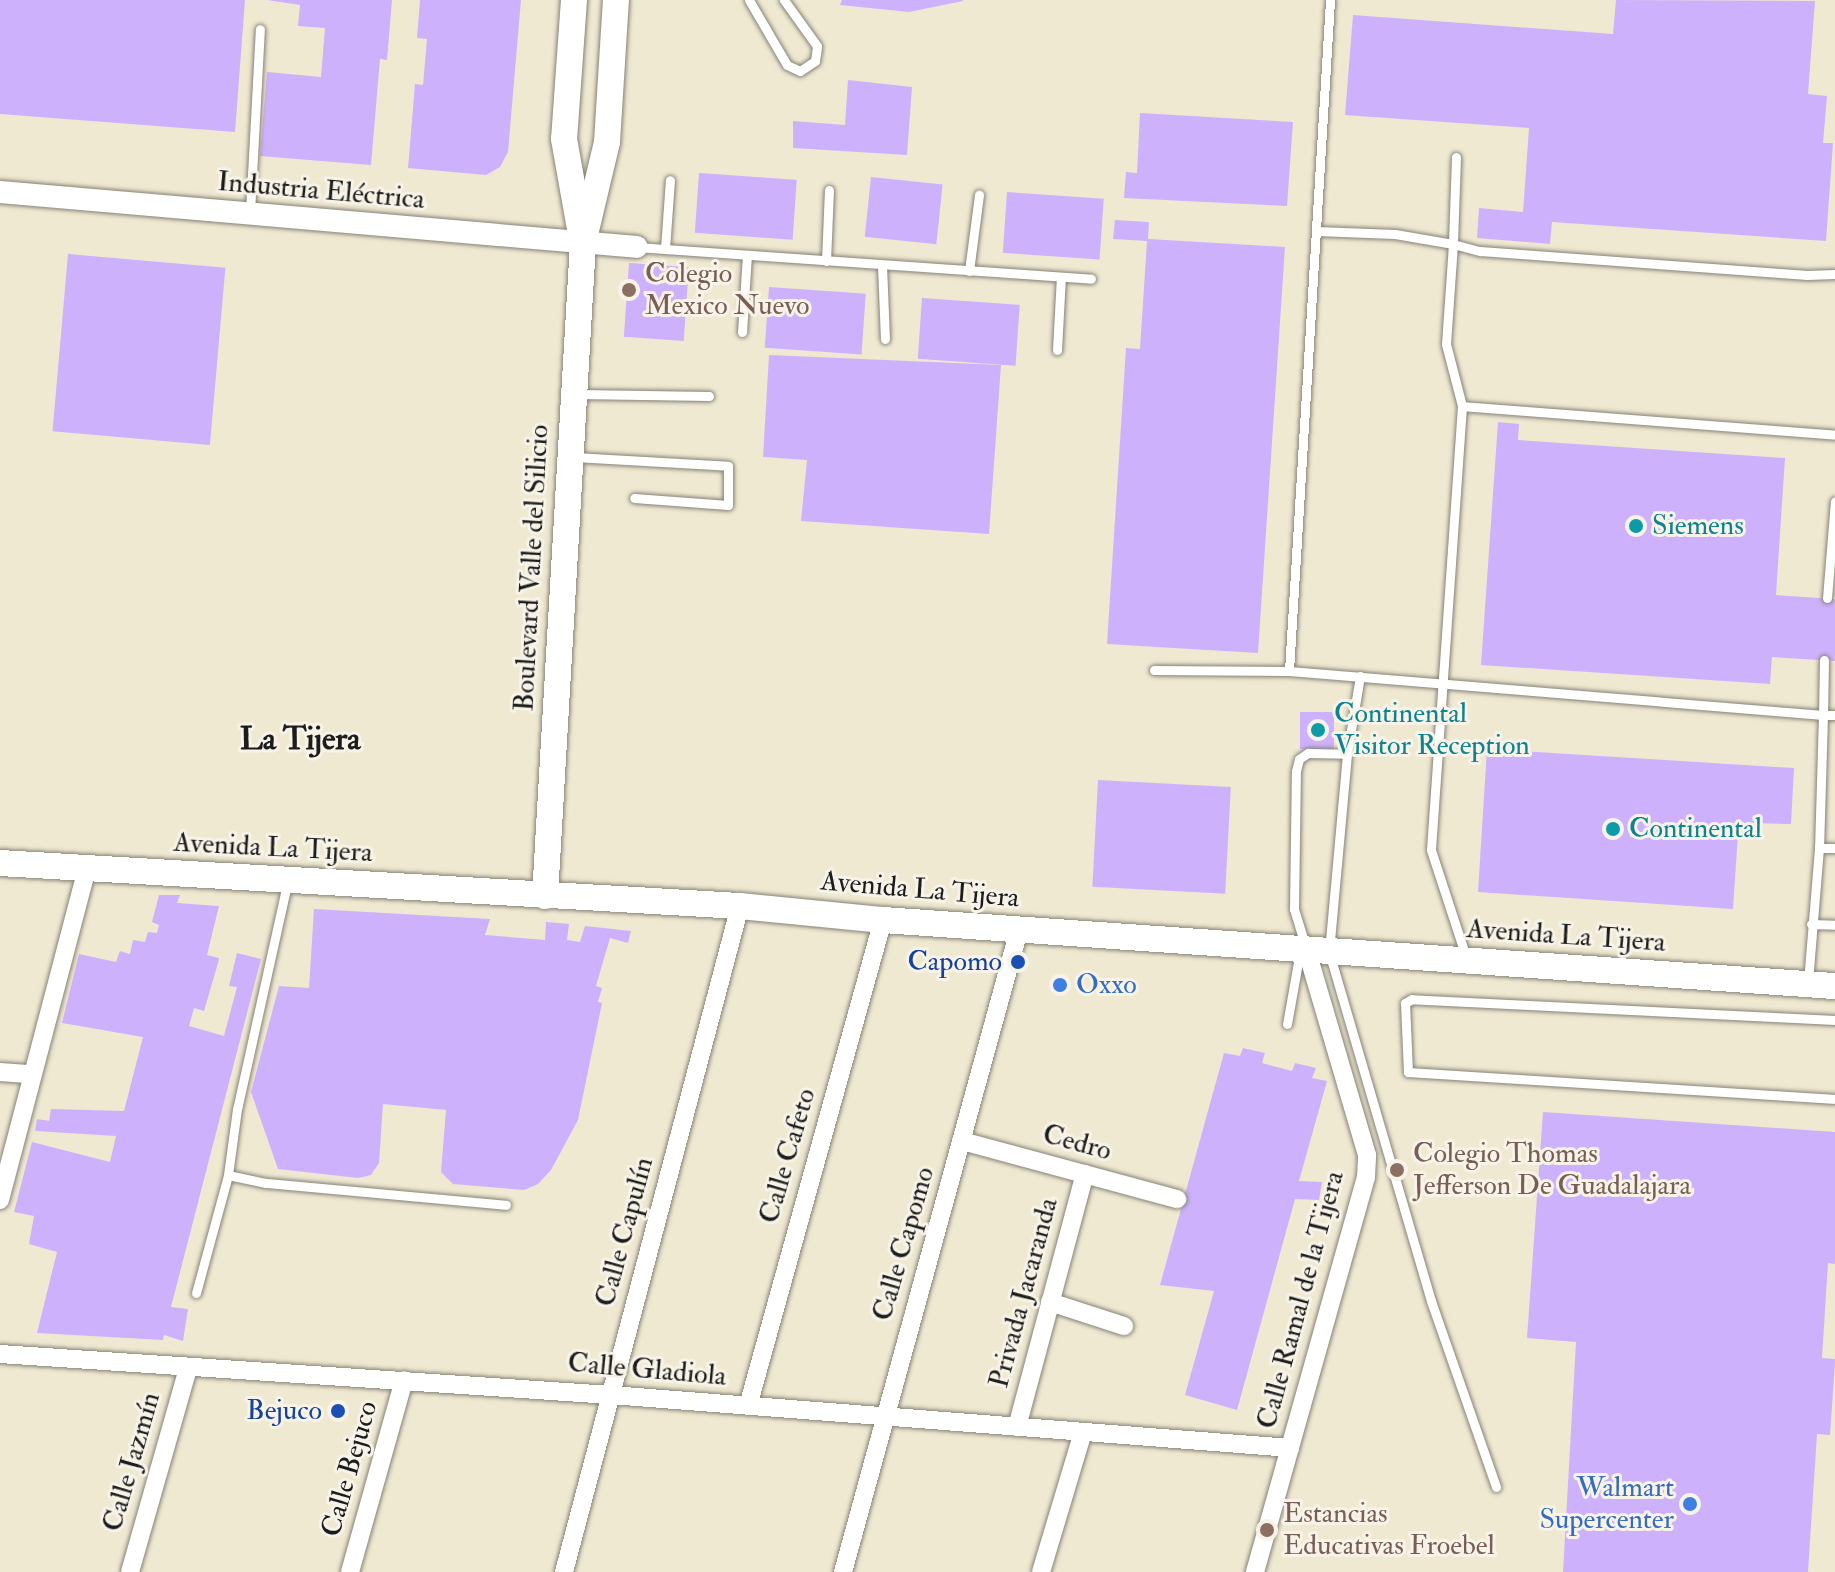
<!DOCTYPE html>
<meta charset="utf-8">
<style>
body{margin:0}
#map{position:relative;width:1835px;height:1572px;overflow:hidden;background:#efe9d2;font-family:"IM FELL Double Pica",serif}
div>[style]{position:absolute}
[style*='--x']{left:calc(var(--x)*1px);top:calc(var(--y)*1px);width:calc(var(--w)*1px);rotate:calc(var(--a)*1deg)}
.building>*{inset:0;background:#ceb1fc;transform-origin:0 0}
.roads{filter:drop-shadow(0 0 2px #868277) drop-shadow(0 0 2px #868277)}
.service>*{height:9px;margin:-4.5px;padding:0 4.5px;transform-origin:4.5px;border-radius:4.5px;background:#fff}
.minor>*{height:18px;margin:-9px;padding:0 9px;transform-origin:9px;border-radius:9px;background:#fff}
.tertiary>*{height:22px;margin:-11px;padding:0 11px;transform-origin:11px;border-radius:11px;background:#fff}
.secondary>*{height:26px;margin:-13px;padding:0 13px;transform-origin:13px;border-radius:13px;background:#fff}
.dots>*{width:22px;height:22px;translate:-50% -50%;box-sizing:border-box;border:4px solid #f7f3e8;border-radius:50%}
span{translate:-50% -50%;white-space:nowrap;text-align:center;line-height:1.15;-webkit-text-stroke:6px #f7f3e8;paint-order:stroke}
.street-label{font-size:28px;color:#1c1c1c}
.education-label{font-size:28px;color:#785e54}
.left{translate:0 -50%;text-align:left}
.culture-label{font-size:28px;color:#0d838f}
.transit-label{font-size:28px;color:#164399}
.right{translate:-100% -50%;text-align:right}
.shop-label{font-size:28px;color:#366cbe}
.quarter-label{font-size:32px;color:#1c1c1c;font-weight:700}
</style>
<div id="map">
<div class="building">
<i style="clip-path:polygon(0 0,245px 0,235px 132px,0 114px)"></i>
<i style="clip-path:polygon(267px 0,392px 0,387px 60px,380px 59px,371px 165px,260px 156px,267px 72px,321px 77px,325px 28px,298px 26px,300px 5px)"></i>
<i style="clip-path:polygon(420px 0,521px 0,508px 152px,500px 167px,486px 175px,408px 168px,415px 84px,423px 85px,427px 39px,417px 38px)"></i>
<i style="clip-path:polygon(842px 0,962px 0,963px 1px,909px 12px,840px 5px)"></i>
<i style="clip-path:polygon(1616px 0,1815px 1px,1808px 94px,1827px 96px,1823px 143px,1833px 143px,1826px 241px,1552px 222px,1550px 244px,1477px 238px,1479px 208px,1523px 212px,1529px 128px,1345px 115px,1353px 15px,1613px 34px)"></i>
<i style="clip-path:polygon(848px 80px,912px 87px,907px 155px,793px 148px,793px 121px,845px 125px)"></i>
<i style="clip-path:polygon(1140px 113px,1293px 122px,1287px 206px,1124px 198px,1126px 172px,1137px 173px)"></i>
<i style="left:699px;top:173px;width:98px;height:60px;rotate:4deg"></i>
<i style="left:871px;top:177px;width:72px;height:60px;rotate:6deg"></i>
<i style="left:1007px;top:192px;width:97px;height:61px;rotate:4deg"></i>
<i style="clip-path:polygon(1115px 220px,1149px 222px,1148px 239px,1285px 247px,1258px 653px,1107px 644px,1126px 348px,1140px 349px,1147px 241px,1113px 239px)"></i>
<i style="left:68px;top:254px;width:158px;height:178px;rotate:5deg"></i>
<i style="left:629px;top:263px;width:60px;height:74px;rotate:4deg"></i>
<i style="left:769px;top:287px;width:97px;height:61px;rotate:4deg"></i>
<i style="left:922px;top:298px;width:98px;height:61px;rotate:4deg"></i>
<i style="clip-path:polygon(769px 355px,1001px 365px,989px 534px,801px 521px,807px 460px,763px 457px)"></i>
<i style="clip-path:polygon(1498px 422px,1519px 424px,1518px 440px,1785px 458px,1776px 595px,1835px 599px,1835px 661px,1772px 657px,1770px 684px,1481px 665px)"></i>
<i style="left:1300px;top:712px;width:34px;height:37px"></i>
<i style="clip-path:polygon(1487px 749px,1794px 768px,1791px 824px,1751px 823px,1738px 834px,1733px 909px,1478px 892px)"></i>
<i style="left:1098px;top:780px;width:133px;height:107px;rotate:3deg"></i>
<i style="clip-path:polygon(159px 895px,180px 895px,177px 903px,219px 906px,207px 955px,219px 958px,218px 963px,204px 1011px,194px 1008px,189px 1026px,224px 1036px,237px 987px,229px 986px,237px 953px,261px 959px,171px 1307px,188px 1309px,183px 1341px,164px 1335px,163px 1340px,37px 1333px,57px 1252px,29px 1244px,34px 1216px,14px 1212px,32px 1142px,110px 1162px,116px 1136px,35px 1131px,37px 1119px,49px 1121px,51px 1109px,124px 1111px,143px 1037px,62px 1023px,79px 954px,116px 962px,120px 951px,130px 954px,133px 940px,145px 942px,148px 932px,157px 933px,159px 925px,152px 922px)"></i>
<i style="clip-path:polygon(314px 909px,490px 919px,485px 935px,545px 940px,546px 922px,569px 924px,567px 940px,580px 942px,585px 926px,631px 931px,628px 943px,610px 938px,596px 986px,602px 988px,598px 1002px,602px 1003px,578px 1120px,551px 1170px,538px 1184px,524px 1190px,453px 1184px,441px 1172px,446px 1110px,383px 1104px,379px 1163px,371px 1175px,358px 1178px,278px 1169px,251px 1092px,279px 986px,309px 988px)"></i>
<i style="clip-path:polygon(1243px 1048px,1265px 1053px,1262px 1063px,1292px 1071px,1295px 1063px,1316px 1068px,1312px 1078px,1327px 1081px,1299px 1181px,1322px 1182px,1319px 1200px,1295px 1199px,1237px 1410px,1185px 1395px,1214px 1291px,1160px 1285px,1224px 1053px,1240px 1056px)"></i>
<i style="clip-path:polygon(1543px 1112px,1835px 1132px,1835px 1264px,1828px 1263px,1822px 1358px,1835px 1359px,1835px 1363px,1830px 1435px,1817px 1434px,1808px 1572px,1563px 1572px,1576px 1342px,1527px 1338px)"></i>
</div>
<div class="roads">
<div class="service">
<i style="--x:749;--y:0;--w:75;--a:59.7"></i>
<i style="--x:787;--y:65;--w:14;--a:25"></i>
<i style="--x:800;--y:71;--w:18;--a:-34"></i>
<i style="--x:815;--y:61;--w:15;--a:-82"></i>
<i style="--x:817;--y:46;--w:57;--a:-125.7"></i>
<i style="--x:1456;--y:157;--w:87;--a:92"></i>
<i style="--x:1453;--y:244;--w:28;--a:15"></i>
<i style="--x:1480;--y:251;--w:328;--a:4.2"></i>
<i style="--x:1807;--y:275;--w:28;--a:-2"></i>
<i style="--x:250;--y:212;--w:183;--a:-86.9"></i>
<i style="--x:1316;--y:231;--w:79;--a:2.2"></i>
<i style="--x:1395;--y:234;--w:59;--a:9.8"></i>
<i style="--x:1453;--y:244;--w:100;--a:94"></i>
<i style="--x:1446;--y:344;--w:64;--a:75.5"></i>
<i style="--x:1462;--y:406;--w:445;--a:94"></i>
<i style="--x:1431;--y:850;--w:113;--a:71.9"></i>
<i style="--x:637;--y:247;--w:455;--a:4"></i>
<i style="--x:665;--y:249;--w:69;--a:-85.9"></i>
<i style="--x:826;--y:261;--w:71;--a:-87.6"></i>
<i style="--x:882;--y:265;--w:74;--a:87.7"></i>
<i style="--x:969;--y:271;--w:77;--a:-82.5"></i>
<i style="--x:742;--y:332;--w:77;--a:-86.3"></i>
<i style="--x:1057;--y:350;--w:73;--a:-86.9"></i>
<i style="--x:577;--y:394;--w:132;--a:0.9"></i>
<i style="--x:1462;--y:406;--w:374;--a:4.4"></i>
<i style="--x:574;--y:457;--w:154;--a:3.3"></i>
<i style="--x:728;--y:466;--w:39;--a:90"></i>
<i style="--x:728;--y:505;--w:94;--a:-175.7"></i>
<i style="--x:1827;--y:598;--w:97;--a:-85.3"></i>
<i style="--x:1824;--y:660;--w:55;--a:91"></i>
<i style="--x:1823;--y:715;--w:12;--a:0"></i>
<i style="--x:1154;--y:670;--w:135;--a:0.4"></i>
<i style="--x:1289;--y:671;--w:536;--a:4.71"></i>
<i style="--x:1823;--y:715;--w:133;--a:91.7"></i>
<i style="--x:1819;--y:848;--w:133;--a:94.7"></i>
<i style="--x:1289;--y:671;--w:672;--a:-86.5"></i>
<i style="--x:1360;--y:676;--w:79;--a:99.5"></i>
<i style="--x:1347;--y:754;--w:199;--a:95.2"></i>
<i style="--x:1329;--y:952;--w:364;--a:73.7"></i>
<i style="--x:1431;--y:1301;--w:197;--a:70.7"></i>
<i style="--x:1819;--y:848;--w:16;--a:0"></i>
<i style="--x:287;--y:884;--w:230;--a:102.5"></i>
<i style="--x:237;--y:1109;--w:67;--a:97.8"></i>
<i style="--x:228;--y:1175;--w:39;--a:12"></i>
<i style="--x:266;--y:1183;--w:241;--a:5.2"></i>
<i style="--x:1811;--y:924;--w:24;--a:2"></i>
<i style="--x:1306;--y:948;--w:41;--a:-107.1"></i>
<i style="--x:1294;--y:909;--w:138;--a:-89.2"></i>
<i style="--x:1296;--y:771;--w:12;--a:-76"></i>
<i style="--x:1299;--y:759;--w:11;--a:-34"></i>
<i style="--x:1308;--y:753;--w:39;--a:1"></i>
<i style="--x:1835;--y:1020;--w:424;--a:-177.2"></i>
<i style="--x:1412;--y:999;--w:8;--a:150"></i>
<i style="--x:1405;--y:1003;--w:69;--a:87.5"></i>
<i style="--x:1408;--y:1072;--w:428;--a:3.6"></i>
<i style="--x:1287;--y:1024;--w:74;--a:-79.9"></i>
<i style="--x:196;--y:1293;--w:122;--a:-74.8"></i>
</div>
<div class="minor">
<i style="--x:0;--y:1072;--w:31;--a:4"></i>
<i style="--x:962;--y:1141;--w:223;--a:15.1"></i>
<i style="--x:0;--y:1200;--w:342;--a:-75.3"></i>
<i style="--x:1050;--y:1302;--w:78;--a:18"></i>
<i style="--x:0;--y:1354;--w:612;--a:3.84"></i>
<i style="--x:611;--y:1395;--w:681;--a:4.46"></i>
<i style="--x:748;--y:1406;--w:504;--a:-74.48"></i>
<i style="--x:1017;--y:1427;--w:262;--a:-75"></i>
<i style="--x:130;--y:1572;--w:212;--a:-74.1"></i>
<i style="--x:350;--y:1572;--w:199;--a:-74.3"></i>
<i style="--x:564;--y:1572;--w:689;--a:-75.2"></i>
<i style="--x:843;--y:1572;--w:666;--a:-74.67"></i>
<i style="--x:1041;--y:1572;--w:146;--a:-73.3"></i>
<i style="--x:1255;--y:1572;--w:410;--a:-74.3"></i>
<i style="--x:1366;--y:1177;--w:22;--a:-87"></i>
<i style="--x:1367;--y:1155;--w:213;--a:-106.4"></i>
</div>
<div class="tertiary">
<i style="--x:0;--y:192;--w:639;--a:4.93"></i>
</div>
<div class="secondary">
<i style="--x:574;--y:0;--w:139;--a:94.1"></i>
<i style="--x:564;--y:139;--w:97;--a:79.9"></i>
<i style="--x:0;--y:863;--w:741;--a:3.33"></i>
<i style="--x:740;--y:906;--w:144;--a:5.6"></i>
<i style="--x:883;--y:920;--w:954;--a:3.97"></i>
<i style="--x:545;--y:896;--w:654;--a:-86.67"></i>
<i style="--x:583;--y:243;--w:104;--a:-76.6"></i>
<i style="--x:607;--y:142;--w:142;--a:-86.4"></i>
</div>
</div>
<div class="dots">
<i style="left:629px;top:290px;background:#8d6e63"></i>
<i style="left:1636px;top:526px;background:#0f9aa8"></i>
<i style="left:1318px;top:730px;background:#0f9aa8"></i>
<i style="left:1613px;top:829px;background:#0f9aa8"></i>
<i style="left:1018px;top:962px;background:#1a4fb4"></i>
<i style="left:1060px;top:985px;background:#3f7fe0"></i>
<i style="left:1397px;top:1170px;background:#8d6e63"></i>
<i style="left:338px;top:1411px;background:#1a4fb4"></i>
<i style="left:1690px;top:1504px;background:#3f7fe0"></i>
<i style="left:1267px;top:1530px;background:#8d6e63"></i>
</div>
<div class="street-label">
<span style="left:321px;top:191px;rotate:5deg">Industria Eléctrica</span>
<span style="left:532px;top:568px;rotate:-87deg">Boulevard Valle del Silicio</span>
<span style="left:273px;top:848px;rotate:3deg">Avenida La Tijera</span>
<span style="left:920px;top:890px;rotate:5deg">Avenida La Tijera</span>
<span style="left:1566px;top:936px;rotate:4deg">Avenida La Tijera</span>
<span style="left:1077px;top:1143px;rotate:15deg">Cedro</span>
<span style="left:788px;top:1156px;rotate:-74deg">Calle Cafeto</span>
<span style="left:625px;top:1232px;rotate:-75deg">Calle Capulín</span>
<span style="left:904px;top:1244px;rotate:-74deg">Calle Capomo</span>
<span style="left:1024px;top:1293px;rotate:-75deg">Privada Jacaranda</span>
<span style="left:1301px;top:1300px;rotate:-75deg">Calle Ramal de la Tijera</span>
<span style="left:647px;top:1370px;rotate:5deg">Calle Gladiola</span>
<span style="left:132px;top:1462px;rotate:-74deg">Calle Jazmín</span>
<span style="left:350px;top:1469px;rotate:-74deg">Calle Bejuco</span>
</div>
<div class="education-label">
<span class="left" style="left:645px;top:290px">Colegio<br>Mexico Nuevo</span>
<span class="left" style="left:1413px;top:1170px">Colegio Thomas<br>Jefferson De Guadalajara</span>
<span class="left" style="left:1283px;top:1530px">Estancias<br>Educativas Froebel</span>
</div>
<div class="culture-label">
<span class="left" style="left:1652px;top:526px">Siemens</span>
<span class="left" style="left:1334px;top:730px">Continental<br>Visitor Reception</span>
<span class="left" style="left:1629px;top:829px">Continental</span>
</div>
<div class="transit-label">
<span class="right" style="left:1002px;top:962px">Capomo</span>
<span class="right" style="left:322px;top:1411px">Bejuco</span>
</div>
<div class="shop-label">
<span class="left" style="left:1076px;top:985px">Oxxo</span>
<span class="right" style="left:1674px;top:1504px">Walmart<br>Supercenter</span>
</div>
<div class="quarter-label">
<span style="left:300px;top:739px">La Tijera</span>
</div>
</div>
